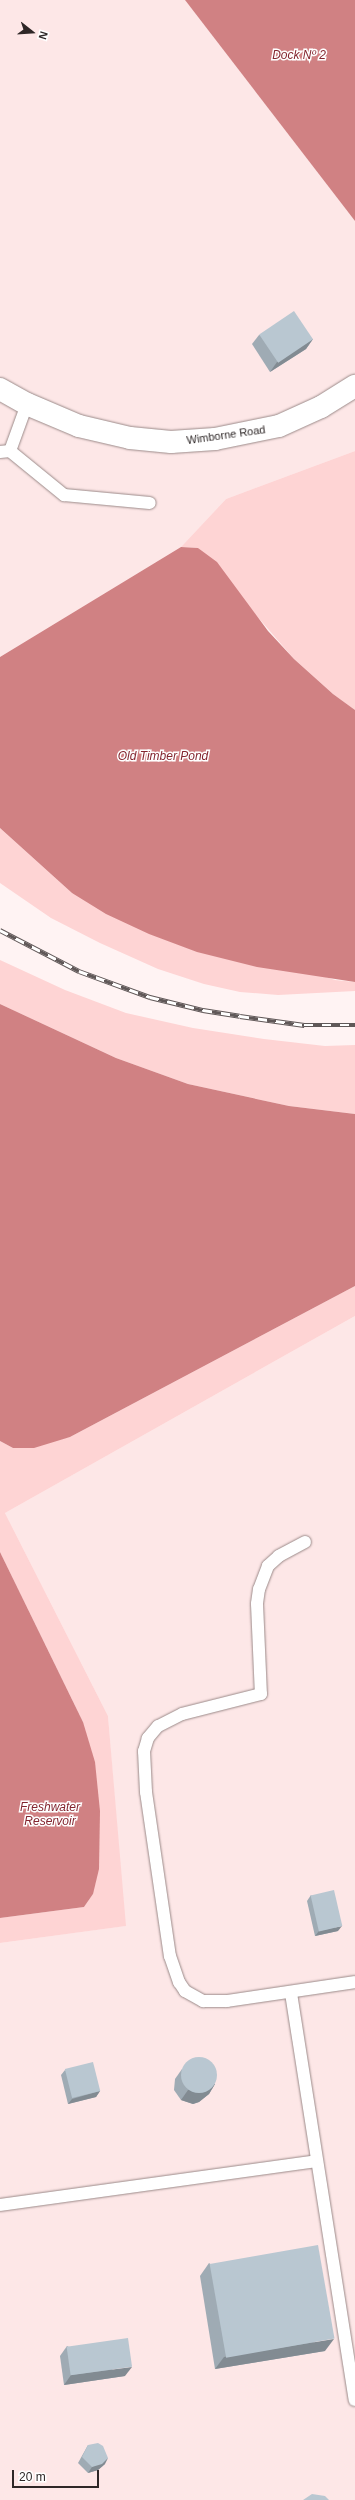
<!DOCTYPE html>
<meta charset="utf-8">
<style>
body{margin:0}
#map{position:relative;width:355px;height:2500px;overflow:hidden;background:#fff3f3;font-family:Arial,sans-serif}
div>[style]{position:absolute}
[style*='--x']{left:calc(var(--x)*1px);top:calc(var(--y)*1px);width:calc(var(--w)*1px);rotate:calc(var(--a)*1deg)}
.built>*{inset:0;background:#fde7e7}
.green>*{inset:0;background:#fed4d4}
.water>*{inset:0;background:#d08183}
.roads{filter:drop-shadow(0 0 1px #9b8a89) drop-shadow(0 0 1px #9b8a89)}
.service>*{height:12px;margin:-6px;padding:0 6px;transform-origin:6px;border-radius:6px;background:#fff}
.minor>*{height:22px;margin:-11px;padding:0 11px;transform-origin:11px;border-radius:11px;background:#fff}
.rail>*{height:4.5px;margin-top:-2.25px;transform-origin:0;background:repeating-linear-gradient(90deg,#fff 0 9px,#605858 0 18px);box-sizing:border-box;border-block:1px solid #605858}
.wall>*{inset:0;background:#9fabb4}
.shaded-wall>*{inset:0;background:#828b92}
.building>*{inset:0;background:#b9c7d1;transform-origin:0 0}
.round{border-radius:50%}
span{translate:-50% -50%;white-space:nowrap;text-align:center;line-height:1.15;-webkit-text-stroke:3px #fff;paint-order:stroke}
.street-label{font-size:11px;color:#2e2727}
.water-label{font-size:12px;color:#842630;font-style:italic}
.north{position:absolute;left:12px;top:12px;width:40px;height:40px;-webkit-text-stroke:3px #fff;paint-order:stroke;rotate:107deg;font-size:11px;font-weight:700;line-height:16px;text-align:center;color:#2e2727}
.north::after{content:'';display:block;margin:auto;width:14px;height:18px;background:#2e2727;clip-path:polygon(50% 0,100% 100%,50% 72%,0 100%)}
.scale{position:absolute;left:12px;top:2470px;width:87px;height:18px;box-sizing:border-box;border:2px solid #2e2727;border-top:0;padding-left:5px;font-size:12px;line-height:14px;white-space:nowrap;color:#2e2727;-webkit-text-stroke:3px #fff;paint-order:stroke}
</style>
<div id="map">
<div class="built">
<i style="clip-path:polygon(0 0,185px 0,355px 221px,355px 451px,226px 499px,181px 547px,0 657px)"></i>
<i style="clip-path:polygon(355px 1316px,355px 2500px,0 2500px,0 1943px,125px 1926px,108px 1716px,5px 1513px)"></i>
</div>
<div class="green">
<i style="clip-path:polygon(355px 451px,355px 710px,333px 694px,294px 659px,198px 548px,181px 547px,226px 499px)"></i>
<i style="clip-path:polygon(0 828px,72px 893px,335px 980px,355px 982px,355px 991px,278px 995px,240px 992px,204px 984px,158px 969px,100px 943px,51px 918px,0 883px)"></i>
<i style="clip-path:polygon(0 960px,65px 990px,126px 1013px,193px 1028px,264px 1039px,325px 1046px,355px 1045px,355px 1114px,289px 1106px,188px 1084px,116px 1058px,0 1004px)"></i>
<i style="clip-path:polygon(355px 1286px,355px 1316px,5px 1513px,108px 1716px,126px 1926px,0 1943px,0 1918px,84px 1907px,93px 1894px,83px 1722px,0 1552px,0 1441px,13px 1448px,70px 1437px)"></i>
</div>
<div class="water">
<i style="clip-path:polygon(185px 0,355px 0,355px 221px)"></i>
<i style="clip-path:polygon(181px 547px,198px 548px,217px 562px,268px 631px,294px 659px,333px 694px,355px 710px,355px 982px,257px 967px,197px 952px,149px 934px,106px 914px,72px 893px,0 828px,0 657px)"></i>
<i style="clip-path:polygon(0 1004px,116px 1058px,188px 1084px,289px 1106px,355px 1114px,355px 1286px,70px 1437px,34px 1448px,13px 1448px,0 1441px)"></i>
<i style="clip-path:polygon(0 1552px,83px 1722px,95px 1762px,100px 1811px,99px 1869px,93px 1894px,84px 1907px,0 1918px)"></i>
</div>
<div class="roads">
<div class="service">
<i style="--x:10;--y:451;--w:70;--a:39.2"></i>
<i style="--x:64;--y:495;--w:86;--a:5.3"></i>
<i style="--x:0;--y:452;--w:10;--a:-6"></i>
<i style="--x:10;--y:451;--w:50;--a:-70.1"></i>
<i style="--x:305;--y:1542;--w:30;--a:152"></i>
<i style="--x:279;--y:1556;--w:15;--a:138"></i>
<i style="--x:268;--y:1566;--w:25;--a:111"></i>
<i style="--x:259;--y:1589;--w:15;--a:98"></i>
<i style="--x:257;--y:1604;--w:90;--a:87.5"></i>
<i style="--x:261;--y:1694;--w:81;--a:165.8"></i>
<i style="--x:182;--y:1714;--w:27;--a:153"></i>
<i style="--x:158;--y:1726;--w:16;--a:130"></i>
<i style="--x:148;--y:1738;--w:14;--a:107"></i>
<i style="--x:144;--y:1751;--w:41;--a:87.2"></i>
<i style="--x:146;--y:1792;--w:166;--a:81.7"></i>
<i style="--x:170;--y:1956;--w:28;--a:71"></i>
<i style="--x:179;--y:1982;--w:11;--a:56"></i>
<i style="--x:185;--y:1991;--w:21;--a:29"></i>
<i style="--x:203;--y:2001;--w:24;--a:0"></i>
<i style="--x:227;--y:2001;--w:129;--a:-8.4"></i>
<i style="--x:291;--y:1993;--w:412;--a:81.1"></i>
<i style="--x:0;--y:2205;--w:319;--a:-7.9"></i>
</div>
<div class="minor">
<i style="--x:0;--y:389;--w:31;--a:29"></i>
<i style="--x:27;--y:404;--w:56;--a:22.9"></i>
<i style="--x:79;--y:426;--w:52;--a:13.2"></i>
<i style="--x:130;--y:438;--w:41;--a:5.6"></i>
<i style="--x:171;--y:442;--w:44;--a:-3.9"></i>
<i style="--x:215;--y:439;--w:65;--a:-11.5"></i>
<i style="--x:279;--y:426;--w:46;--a:-24.3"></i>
<i style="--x:321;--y:407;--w:40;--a:-32"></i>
</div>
</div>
<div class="rail">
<i style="--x:0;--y:930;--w:89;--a:27.4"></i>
<i style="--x:79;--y:971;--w:76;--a:20.1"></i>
<i style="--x:150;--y:997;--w:55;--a:13.8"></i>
<i style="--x:203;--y:1010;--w:37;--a:9"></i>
<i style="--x:240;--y:1016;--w:65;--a:8"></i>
<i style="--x:304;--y:1025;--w:51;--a:0"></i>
</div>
<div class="wall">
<i style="clip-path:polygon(259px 335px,313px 339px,306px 349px,270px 372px,252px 344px)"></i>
<i style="clip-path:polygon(311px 1895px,338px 1931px,315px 1936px,307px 1901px)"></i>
<i style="clip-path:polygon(182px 2069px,215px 2084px,209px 2094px,199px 2102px,193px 2104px,181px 2100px,174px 2090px,175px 2079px)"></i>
<i style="clip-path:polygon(65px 2070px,100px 2091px,96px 2097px,68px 2104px,61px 2075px)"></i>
<i style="clip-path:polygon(209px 2263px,325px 2351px,215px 2369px,200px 2276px)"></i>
<i style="clip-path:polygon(67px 2346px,125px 2376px,64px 2385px,60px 2356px)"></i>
<i style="clip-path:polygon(88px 2445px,105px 2464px,98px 2470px,88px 2473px,78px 2463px)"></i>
</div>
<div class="shaded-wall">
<i style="clip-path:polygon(313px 339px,306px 349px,270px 372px,277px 362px)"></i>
<i style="clip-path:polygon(342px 1926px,338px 1931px,315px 1936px,319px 1931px)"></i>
<i style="clip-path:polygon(215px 2084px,209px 2094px,199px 2102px,193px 2104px,181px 2100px,188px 2090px)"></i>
<i style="clip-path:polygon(100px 2091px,96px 2097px,68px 2104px,72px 2099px)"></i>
<i style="clip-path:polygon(334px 2339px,325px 2351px,215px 2369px,224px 2357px)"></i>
<i style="clip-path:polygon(132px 2367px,125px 2376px,64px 2385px,71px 2375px)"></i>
<i style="clip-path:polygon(108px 2458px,105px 2464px,98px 2470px,88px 2473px,92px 2467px)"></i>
</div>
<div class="building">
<i style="left:294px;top:311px;width:34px;height:42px;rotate:56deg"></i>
<i style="left:334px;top:1890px;width:37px;height:24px;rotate:77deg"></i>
<i class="round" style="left:181px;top:2057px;width:36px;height:36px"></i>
<i style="left:93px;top:2062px;width:30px;height:29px;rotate:76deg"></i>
<i style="left:318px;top:2245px;width:95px;height:110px;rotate:80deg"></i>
<i style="left:128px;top:2338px;width:29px;height:62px;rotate:82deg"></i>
<i style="clip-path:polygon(98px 2443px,103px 2446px,108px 2458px,102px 2464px,92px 2467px,82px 2457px,88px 2445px)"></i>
<i style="clip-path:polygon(312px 2494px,325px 2496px,329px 2500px,303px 2500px)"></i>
</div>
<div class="street-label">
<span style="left:226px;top:435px;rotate:-8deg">Wimborne Road</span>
</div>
<div class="water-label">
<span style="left:299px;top:56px">Dock Nº 2</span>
<span style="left:163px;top:757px">Old Timber Pond</span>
<span style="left:50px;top:1815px">Freshwater<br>Reservoir</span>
</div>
<div class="north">N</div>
<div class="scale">20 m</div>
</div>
